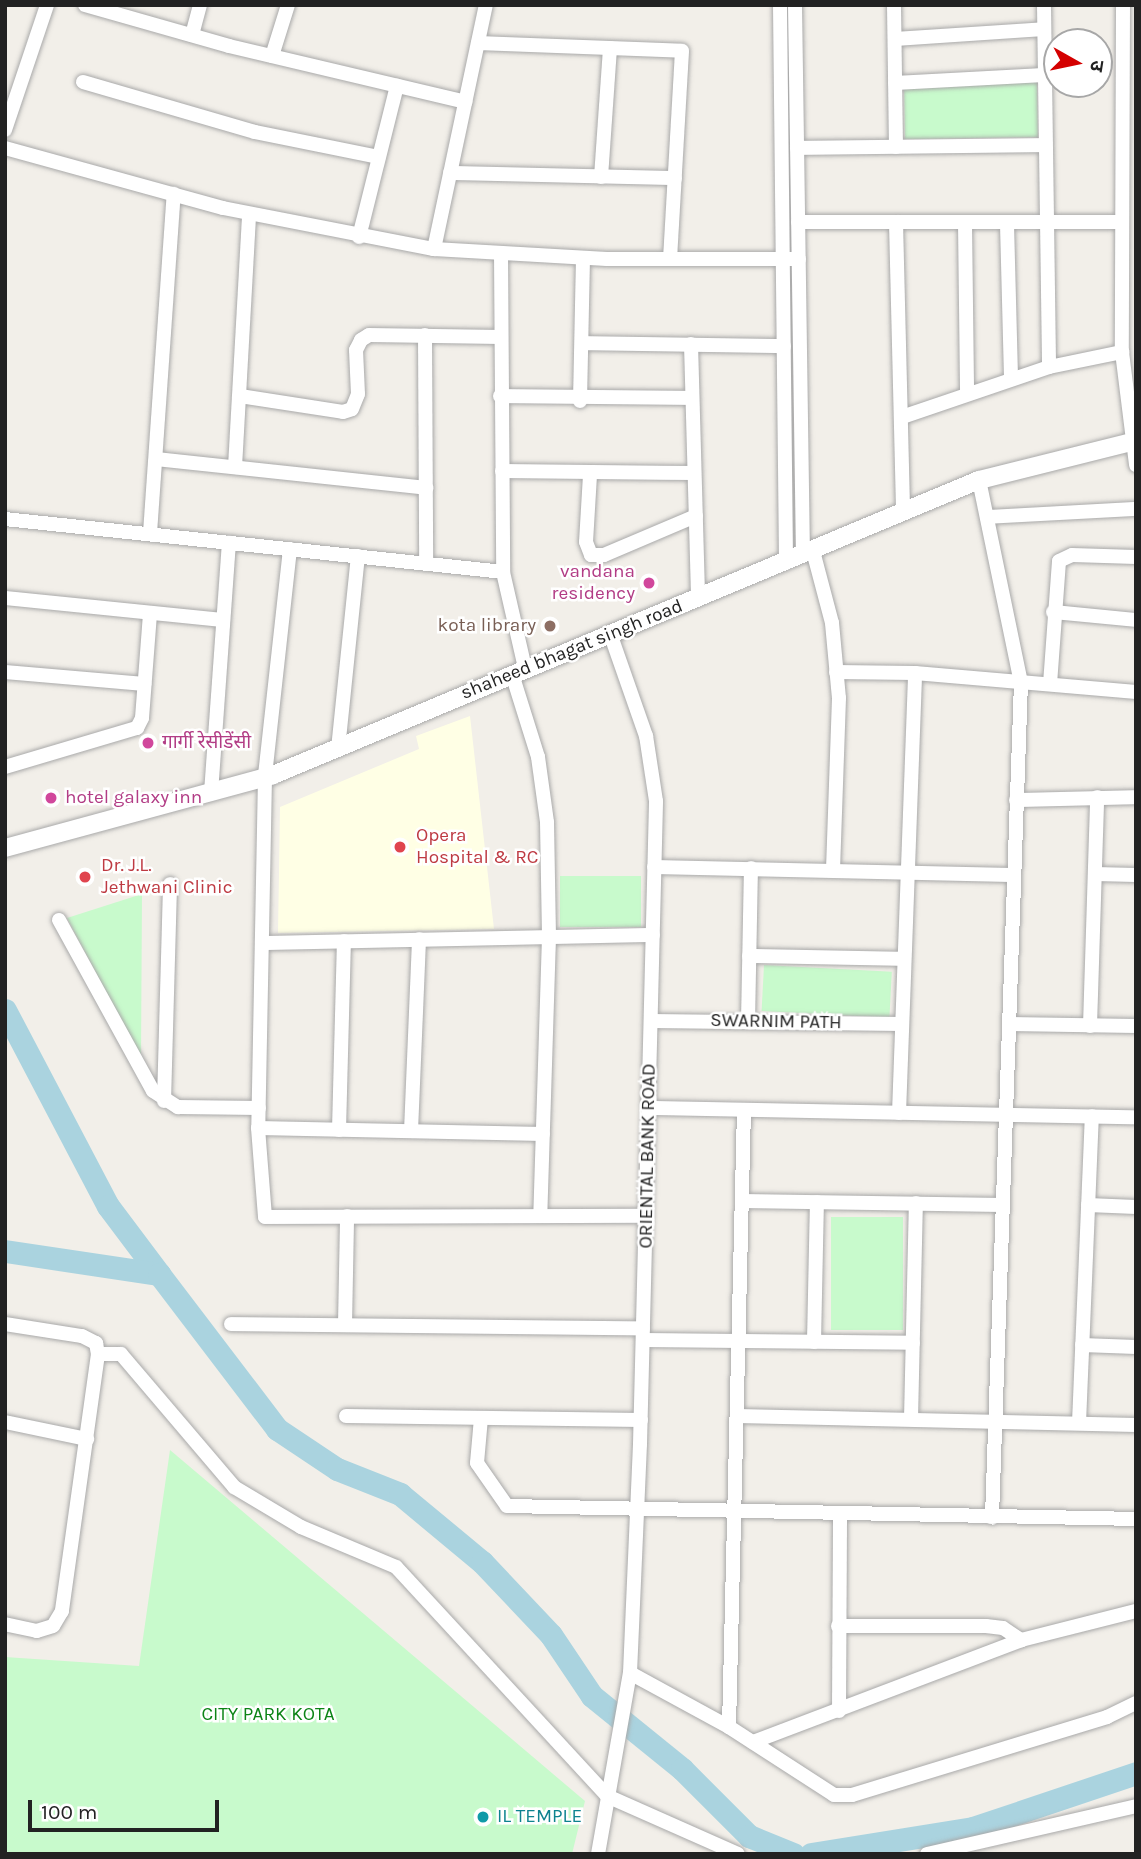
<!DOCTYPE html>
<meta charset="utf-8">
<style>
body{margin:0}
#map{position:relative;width:1141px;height:1859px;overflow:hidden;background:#f2efe9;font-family:Karla,"Noto Sans Devanagari",sans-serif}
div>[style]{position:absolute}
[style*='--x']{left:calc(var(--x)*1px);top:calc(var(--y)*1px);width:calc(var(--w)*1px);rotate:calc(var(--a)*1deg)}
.education>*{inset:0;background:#ffffe5}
.park>*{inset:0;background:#c8facc;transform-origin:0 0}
.river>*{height:23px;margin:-11.5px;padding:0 11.5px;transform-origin:11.5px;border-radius:11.5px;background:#aad3df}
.roads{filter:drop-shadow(0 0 2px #a9a9a9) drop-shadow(0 0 2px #a9a9a9)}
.minor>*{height:14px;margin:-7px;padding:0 7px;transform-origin:7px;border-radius:7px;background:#fff}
.tertiary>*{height:18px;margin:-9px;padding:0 9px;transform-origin:9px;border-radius:9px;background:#fff}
.dots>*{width:19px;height:19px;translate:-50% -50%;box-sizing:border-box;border:4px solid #fff;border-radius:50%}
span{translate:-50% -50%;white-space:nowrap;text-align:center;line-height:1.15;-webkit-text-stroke:5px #fff;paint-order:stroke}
.hotel-label{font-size:19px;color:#b23c85}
.right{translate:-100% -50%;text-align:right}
.left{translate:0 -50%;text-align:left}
.education-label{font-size:19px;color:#785e54}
.street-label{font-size:19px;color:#222}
.health-label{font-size:19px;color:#be3a42}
.park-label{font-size:19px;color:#0c8416}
.culture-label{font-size:19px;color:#0d838f}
.frame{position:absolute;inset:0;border:7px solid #222;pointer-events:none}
.north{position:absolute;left:1043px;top:28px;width:70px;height:70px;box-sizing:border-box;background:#fff;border:2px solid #a7a7a7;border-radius:50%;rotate:99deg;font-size:19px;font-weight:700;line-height:28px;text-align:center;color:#222}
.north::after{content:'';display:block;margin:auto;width:24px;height:32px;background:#d40000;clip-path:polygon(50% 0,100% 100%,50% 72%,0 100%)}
.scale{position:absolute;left:28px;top:1800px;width:191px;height:32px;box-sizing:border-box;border:4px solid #222;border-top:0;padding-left:9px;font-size:21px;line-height:24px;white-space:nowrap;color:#222;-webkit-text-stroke:5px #fff;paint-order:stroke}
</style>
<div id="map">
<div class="education">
<i style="clip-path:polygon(470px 716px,494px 929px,278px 933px,280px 807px,419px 749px,416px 736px)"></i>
</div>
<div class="park">
<i style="left:1037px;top:81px;width:56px;height:133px;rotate:89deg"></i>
<i style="left:560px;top:876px;width:81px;height:51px"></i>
<i style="clip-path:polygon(142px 894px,141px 1058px,67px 918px)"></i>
<i style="left:764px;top:965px;width:128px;height:46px;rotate:3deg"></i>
<i style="left:831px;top:1217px;width:72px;height:113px"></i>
<i style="clip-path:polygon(170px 1450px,585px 1801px,572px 1854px,5px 1854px,5px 1657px,139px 1666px)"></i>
</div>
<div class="river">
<i style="--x:5;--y:1010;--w:221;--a:62.3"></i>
<i style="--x:108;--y:1206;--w:85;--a:53.1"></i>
<i style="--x:5;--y:1251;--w:156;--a:8.5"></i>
<i style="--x:159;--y:1274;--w:195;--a:52.7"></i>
<i style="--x:277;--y:1429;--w:72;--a:33.7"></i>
<i style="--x:337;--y:1469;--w:68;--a:21.6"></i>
<i style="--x:400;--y:1494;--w:107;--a:39.7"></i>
<i style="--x:482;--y:1562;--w:100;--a:46.6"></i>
<i style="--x:551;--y:1635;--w:73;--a:56.1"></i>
<i style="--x:592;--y:1696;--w:116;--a:39"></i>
<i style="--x:682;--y:1769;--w:95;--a:45"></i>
<i style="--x:749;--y:1836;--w:48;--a:22.2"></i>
<i style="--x:811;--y:1854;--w:164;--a:-9.1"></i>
<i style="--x:973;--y:1828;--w:172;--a:-18.6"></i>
</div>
<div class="roads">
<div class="minor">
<i style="--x:85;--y:5;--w:150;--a:15.9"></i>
<i style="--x:229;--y:46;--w:243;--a:13.3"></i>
<i style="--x:780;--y:5;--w:558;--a:89.38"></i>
<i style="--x:795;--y:5;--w:550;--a:89.17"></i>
<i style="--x:894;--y:5;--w:142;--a:89.2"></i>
<i style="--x:1044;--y:5;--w:362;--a:89.2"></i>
<i style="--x:1123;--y:5;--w:347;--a:90.2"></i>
<i style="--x:1122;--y:352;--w:114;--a:82.9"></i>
<i style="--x:192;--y:35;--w:31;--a:-75"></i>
<i style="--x:895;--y:39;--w:149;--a:-3.8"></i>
<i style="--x:478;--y:43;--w:204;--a:2.2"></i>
<i style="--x:682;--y:51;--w:208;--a:93.3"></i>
<i style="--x:272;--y:56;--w:53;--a:-72.6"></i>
<i style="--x:83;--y:82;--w:179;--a:16.2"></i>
<i style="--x:255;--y:132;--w:126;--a:11.4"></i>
<i style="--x:895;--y:83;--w:149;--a:-3.1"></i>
<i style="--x:5;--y:130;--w:132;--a:-71.4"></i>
<i style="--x:5;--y:148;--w:226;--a:15.4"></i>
<i style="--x:223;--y:208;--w:215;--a:11"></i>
<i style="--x:434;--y:249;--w:173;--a:3.3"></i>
<i style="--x:607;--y:259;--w:192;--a:0"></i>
<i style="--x:797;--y:148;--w:247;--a:-0.7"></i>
<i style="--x:450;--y:173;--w:225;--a:1.3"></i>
<i style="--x:601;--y:177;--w:129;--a:-86"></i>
<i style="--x:798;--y:222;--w:324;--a:0"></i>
<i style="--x:896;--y:222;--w:288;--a:88.6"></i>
<i style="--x:965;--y:223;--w:170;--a:89.3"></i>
<i style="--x:1007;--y:224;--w:155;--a:88.5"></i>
<i style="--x:359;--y:237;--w:156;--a:-75.9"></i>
<i style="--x:434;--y:249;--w:249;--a:-78"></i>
<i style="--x:501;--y:253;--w:319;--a:89.6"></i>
<i style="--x:503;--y:572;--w:98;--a:77.1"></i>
<i style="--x:425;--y:335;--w:229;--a:89.7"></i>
<i style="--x:582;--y:343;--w:202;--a:0.9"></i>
<i style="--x:691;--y:344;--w:255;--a:88.4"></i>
<i style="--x:240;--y:396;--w:104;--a:8.8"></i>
<i style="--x:343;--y:412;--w:9;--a:-18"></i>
<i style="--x:352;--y:409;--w:16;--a:-68"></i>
<i style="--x:358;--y:394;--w:44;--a:-92.6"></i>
<i style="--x:356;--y:350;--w:11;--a:-63"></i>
<i style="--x:361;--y:340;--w:9;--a:-32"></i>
<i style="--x:369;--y:335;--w:132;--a:0.9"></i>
<i style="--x:500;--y:396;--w:192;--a:0.6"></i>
<i style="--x:580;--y:401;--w:143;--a:-88.8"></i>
<i style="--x:902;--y:417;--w:155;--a:-18.8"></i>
<i style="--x:1049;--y:367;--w:75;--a:-11.6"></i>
<i style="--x:156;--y:459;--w:272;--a:6.1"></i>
<i style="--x:235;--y:467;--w:253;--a:-86.8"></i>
<i style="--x:502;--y:471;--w:192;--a:0.6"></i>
<i style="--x:590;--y:475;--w:67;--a:93.4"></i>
<i style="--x:586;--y:542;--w:14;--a:69"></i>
<i style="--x:591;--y:555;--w:13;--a:0"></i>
<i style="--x:604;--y:555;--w:100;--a:-23"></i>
<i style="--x:979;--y:480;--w:206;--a:78.3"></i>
<i style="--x:1021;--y:682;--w:836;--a:91.99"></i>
<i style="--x:987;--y:517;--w:149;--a:-3.1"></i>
<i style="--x:5;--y:519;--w:501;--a:6.07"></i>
<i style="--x:150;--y:533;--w:340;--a:-86"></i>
<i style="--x:290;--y:549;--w:229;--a:96.3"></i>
<i style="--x:265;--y:777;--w:351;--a:91.1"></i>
<i style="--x:258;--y:1128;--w:89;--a:85.5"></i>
<i style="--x:265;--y:1217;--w:381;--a:-0.2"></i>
<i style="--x:813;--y:551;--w:74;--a:75.2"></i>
<i style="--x:832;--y:623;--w:75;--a:84.7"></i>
<i style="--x:839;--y:698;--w:172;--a:92"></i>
<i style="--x:5;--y:598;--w:219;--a:5.8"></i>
<i style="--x:1053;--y:612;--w:83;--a:5.5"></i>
<i style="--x:5;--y:672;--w:140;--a:4.9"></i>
<i style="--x:836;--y:672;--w:79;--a:0.7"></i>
<i style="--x:915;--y:673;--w:222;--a:4.9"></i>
<i style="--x:512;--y:674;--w:87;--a:72.6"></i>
<i style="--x:538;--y:757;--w:66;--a:82.1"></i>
<i style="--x:547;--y:822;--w:115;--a:89"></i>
<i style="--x:549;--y:937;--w:279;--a:91.8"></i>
<i style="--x:1050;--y:684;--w:123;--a:-85.8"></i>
<i style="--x:1059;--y:561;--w:14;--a:-25"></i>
<i style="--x:1072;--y:555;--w:64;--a:1.8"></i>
<i style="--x:338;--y:749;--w:194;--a:-84.1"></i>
<i style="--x:5;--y:767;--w:138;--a:-16.5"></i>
<i style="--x:137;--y:728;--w:11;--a:-63"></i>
<i style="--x:142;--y:718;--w:105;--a:-85.6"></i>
<i style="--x:211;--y:793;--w:251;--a:-85.9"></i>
<i style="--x:1016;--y:800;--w:120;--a:-1.4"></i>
<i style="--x:654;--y:867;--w:357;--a:1.3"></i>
<i style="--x:1095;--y:874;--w:41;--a:1.4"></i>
<i style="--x:59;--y:920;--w:195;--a:61.2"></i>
<i style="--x:153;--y:1091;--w:30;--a:33"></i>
<i style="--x:178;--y:1107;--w:81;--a:0.7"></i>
<i style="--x:262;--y:943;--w:391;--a:-1.2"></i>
<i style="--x:749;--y:956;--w:155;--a:1.1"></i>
<i style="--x:651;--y:1021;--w:251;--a:0.7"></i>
<i style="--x:748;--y:1022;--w:154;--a:-88.9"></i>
<i style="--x:1009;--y:1024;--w:127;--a:0.9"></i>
<i style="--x:1090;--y:1026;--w:229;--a:-88.2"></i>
<i style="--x:164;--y:1101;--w:217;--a:-88.4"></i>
<i style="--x:649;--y:1108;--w:487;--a:1.1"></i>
<i style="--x:899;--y:1113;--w:440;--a:-87.9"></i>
<i style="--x:258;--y:1128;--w:285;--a:1.2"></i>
<i style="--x:339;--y:1130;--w:189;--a:-88.5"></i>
<i style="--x:411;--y:1131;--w:192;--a:-87.6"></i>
<i style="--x:742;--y:1201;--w:260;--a:0.9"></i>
<i style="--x:1088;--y:1205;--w:48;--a:2.4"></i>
<i style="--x:5;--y:1324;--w:78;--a:8.9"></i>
<i style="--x:82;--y:1336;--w:16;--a:27"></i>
<i style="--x:96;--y:1343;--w:11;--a:80"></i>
<i style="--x:98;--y:1354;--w:260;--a:98"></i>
<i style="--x:62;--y:1611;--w:17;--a:121"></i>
<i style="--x:53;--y:1626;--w:17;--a:163"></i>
<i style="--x:37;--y:1631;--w:33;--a:-168"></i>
<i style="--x:231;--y:1324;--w:412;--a:0.6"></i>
<i style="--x:345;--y:1325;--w:109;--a:-88.9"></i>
<i style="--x:643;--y:1340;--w:270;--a:0.6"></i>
<i style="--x:814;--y:1342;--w:140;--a:-88.8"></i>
<i style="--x:1082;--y:1345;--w:54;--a:2.1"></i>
<i style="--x:98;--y:1354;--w:23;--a:0"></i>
<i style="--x:121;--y:1354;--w:175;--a:49.6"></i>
<i style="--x:234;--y:1487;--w:78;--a:30.8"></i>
<i style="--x:301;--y:1527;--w:103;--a:22.8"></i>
<i style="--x:396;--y:1567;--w:311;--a:47.3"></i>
<i style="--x:607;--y:1796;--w:143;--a:23.9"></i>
<i style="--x:346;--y:1416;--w:295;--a:0.8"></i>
<i style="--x:737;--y:1416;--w:399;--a:1.3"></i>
<i style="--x:481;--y:1418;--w:45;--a:95.1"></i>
<i style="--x:477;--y:1463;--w:52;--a:55.1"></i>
<i style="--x:507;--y:1506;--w:629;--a:1.18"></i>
<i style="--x:911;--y:1419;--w:216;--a:-88.7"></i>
<i style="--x:5;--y:1422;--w:84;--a:11.7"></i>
<i style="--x:1079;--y:1423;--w:307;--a:-87.6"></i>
<i style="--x:838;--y:1626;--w:148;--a:0"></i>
<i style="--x:986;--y:1626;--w:17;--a:7"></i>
<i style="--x:1003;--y:1628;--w:22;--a:34"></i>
<i style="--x:630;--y:1673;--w:113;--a:28.6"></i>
<i style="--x:729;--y:1727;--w:125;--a:32.9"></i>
<i style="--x:834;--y:1795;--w:18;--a:0"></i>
<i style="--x:852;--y:1795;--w:267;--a:-17"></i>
<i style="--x:1107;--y:1717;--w:32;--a:-26"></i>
<i style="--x:839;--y:1711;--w:197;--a:-89.7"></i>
<i style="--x:729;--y:1727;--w:617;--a:-88.61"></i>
<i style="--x:753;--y:1742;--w:287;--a:-20.8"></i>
<i style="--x:1021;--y:1640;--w:119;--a:-14.2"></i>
<i style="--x:598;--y:1854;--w:184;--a:-80"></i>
<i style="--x:630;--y:1673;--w:229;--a:-87.5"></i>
<i style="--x:640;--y:1444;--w:643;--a:-88.57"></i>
<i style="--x:656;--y:801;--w:66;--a:-98.7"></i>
<i style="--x:646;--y:736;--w:109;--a:-109.3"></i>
<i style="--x:927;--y:1854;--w:214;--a:-12.9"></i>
</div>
<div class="tertiary">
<i style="--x:5;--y:848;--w:278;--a:-15.2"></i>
<i style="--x:273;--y:775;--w:765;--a:-22.68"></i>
<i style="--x:979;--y:480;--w:162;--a:-14"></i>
</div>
</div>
<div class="dots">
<i style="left:649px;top:583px;background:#d1479c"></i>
<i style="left:550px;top:626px;background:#8d6e63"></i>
<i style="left:148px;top:743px;background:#d1479c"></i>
<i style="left:51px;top:798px;background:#d1479c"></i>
<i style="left:400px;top:847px;background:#e0444e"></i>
<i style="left:85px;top:877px;background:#e0444e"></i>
<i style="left:483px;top:1817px;background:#0f9aa8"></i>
</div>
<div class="hotel-label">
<span class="right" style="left:635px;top:583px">vandana<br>residency</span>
<span class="left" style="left:162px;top:743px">गार्गी रेसीडेंसी</span>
<span class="left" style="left:65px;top:798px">hotel galaxy inn</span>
</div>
<div class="education-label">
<span class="right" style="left:536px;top:626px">kota library</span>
</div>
<div class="street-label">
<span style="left:572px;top:650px;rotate:-22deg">shaheed bhagat singh road</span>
<span style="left:776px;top:1022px;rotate:1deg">SWARNIM PATH</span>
<span style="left:648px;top:1156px;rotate:-89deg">ORIENTAL BANK ROAD</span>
</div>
<div class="health-label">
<span class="left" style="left:416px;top:847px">Opera<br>Hospital &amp; RC</span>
<span class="left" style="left:101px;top:877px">Dr. J.L.<br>Jethwani Clinic</span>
</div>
<div class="park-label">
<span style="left:268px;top:1715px">CITY PARK KOTA</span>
</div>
<div class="culture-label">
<span class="left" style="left:497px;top:1817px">IL TEMPLE</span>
</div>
<div class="frame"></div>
<div class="north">उ</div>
<div class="scale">100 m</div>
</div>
